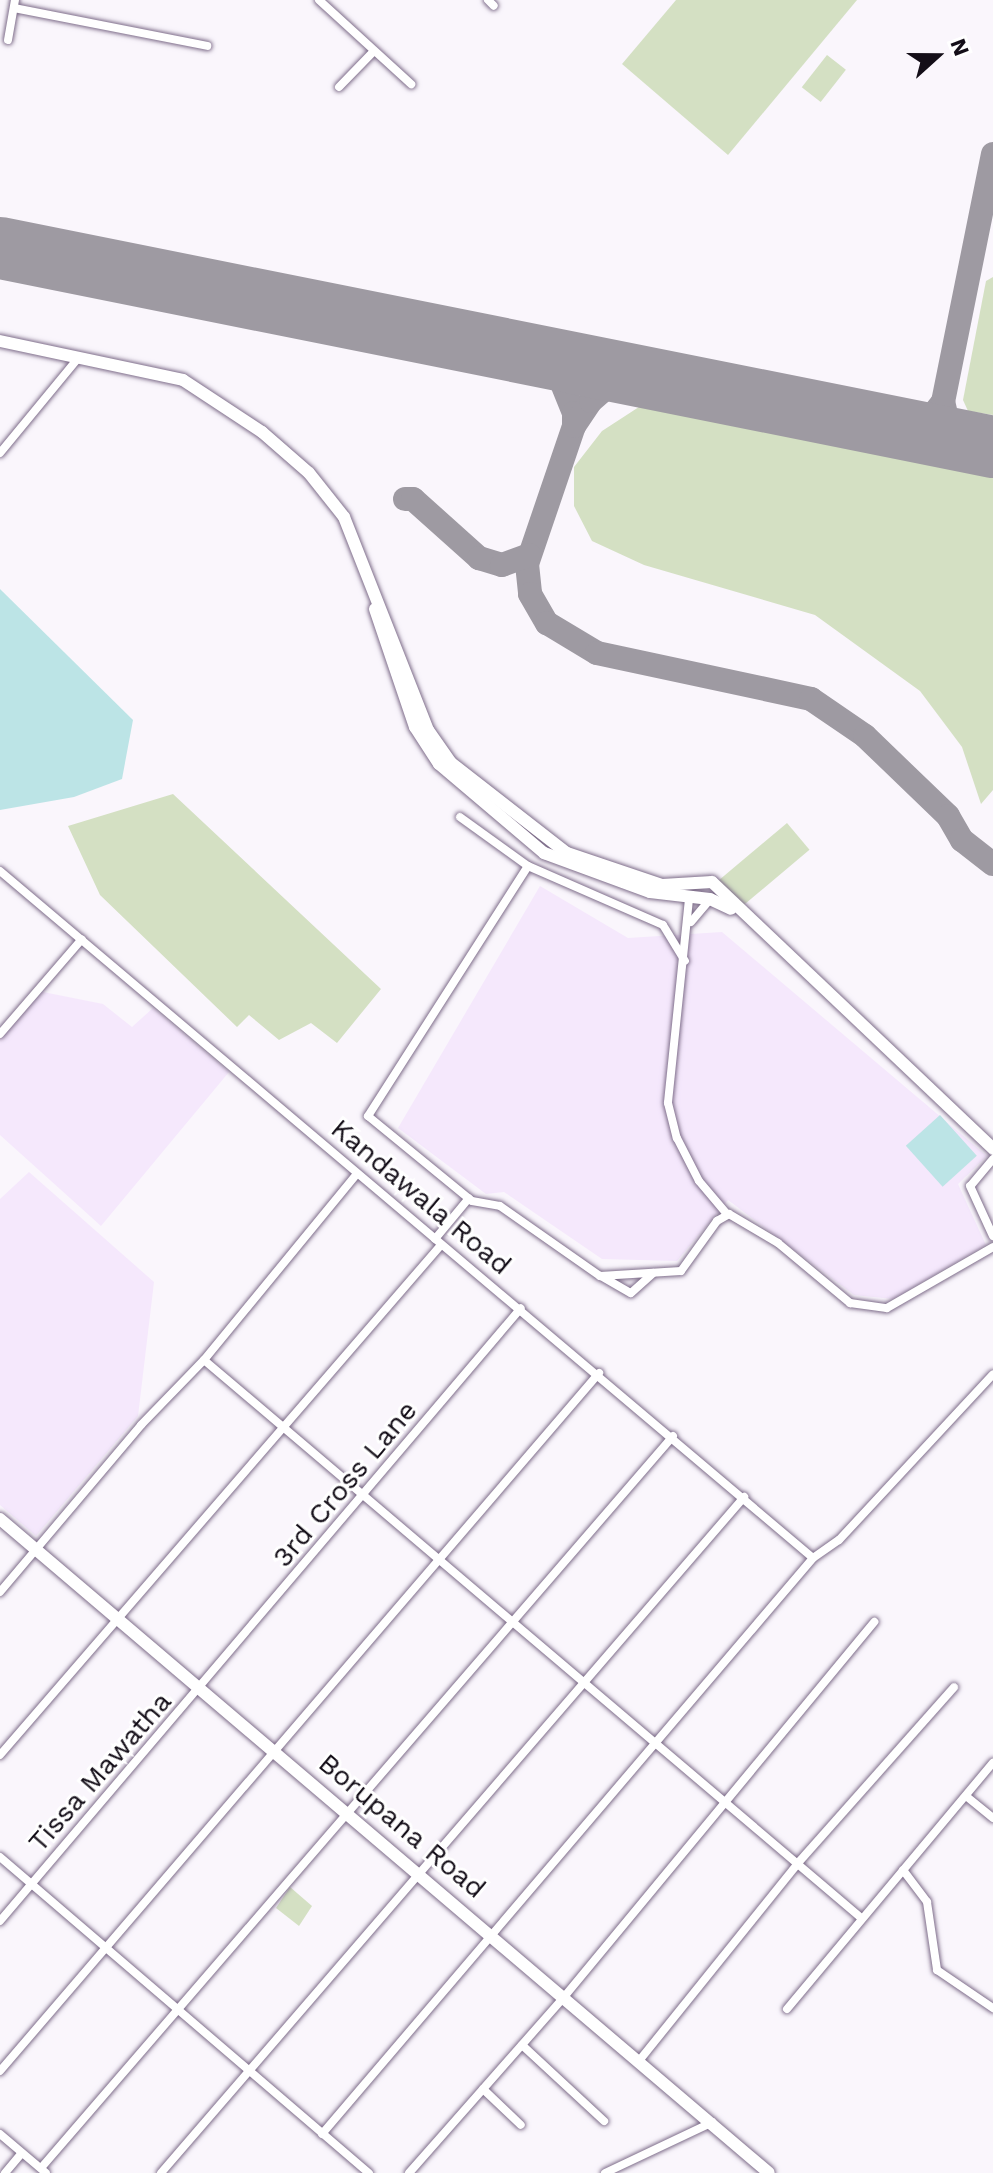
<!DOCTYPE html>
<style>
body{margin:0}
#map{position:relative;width:993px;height:2173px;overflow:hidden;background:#faf6fc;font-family:"Work Sans",sans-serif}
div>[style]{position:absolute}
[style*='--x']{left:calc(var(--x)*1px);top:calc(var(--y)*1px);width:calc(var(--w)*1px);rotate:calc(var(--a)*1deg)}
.education>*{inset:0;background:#f5e8fc}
.green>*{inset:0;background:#d4e0c3;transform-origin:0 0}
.water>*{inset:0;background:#bce4e6;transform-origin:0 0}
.taxiway>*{height:24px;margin:-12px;padding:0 12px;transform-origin:12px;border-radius:12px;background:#9e9aa2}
.runway>*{height:62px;margin:-31px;padding:0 31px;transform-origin:31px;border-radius:31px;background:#9e9aa2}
.roads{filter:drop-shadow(0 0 2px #7e6d8a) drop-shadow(0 0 2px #7e6d8a)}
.street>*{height:8px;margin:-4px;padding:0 4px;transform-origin:4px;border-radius:4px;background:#fff}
.primary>*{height:12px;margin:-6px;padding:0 6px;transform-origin:6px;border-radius:6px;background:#fff}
span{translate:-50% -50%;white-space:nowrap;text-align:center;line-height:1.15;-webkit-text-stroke:6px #fff;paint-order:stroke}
.street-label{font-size:28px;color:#140e18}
.north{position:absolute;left:897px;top:16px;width:80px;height:80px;-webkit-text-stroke:6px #fff;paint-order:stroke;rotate:69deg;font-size:22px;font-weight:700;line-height:32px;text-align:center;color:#140e18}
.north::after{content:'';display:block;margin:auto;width:28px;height:36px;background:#140e18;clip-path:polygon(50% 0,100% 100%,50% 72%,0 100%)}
</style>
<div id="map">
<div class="education">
<i style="clip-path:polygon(540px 886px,628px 938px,722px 932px,987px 1156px,958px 1184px,986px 1245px,893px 1299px,854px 1295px,728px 1200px,677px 1261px,602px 1259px,504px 1192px,486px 1194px,398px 1128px)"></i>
<i style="clip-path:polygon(38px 991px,103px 1004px,132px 1027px,153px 1008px,229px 1072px,101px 1226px,0 1135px,0 1034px)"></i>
<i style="clip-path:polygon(29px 1172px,154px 1282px,138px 1416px,36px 1536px,0 1505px,0 1199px)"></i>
</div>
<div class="green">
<i style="clip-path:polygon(676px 0,857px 0,728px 155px,622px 64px)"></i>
<i style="left:827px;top:55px;width:24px;height:41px;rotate:38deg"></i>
<i style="clip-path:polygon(993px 277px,993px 415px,968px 411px,963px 400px,986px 281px)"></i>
<i style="clip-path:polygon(642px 405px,993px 477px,993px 790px,981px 804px,962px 747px,920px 691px,815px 615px,644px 565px,592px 541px,574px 506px,574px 467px,602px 431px)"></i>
<i style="clip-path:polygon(173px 794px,381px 989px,337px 1043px,311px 1023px,279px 1040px,249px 1015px,237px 1027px,100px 895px,68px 826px)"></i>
<i style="left:787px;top:823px;width:35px;height:89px;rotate:50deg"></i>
<i style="clip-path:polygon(290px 1887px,312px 1906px,299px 1926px,276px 1908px)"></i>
</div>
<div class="water">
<i style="clip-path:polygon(0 589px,133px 720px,122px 779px,74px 797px,0 810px)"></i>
<i style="left:940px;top:1115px;width:55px;height:46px;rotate:48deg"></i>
</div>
<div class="taxiway">
<i style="--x:521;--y:353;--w:40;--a:26.6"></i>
<i style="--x:557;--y:371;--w:45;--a:68"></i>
<i style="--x:574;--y:413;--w:13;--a:90"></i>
<i style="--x:574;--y:426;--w:146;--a:108.8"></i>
<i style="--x:527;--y:564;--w:30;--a:84"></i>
<i style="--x:530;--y:594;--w:34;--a:60"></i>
<i style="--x:547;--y:623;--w:58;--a:31"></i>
<i style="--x:597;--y:653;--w:219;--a:12.1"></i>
<i style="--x:811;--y:699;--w:65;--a:34.4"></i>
<i style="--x:865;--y:736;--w:115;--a:43.9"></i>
<i style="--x:948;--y:816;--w:28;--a:60"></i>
<i style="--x:962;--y:840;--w:39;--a:38"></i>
<i style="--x:574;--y:426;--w:30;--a:-56"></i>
<i style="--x:591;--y:401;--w:21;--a:-41"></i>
<i style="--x:607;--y:387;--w:49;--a:-8.1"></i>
<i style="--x:897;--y:428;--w:32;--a:-13"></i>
<i style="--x:928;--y:421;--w:24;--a:-52"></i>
<i style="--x:973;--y:443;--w:32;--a:-141"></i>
<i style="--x:948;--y:423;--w:22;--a:-103"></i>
<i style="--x:943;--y:402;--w:253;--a:-78.6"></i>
<i style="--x:405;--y:499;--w:8;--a:0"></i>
<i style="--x:413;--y:499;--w:89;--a:41.8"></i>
<i style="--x:479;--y:558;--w:24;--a:17"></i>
<i style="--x:502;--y:565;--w:29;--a:-20"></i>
</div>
<div class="runway">
<i style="--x:0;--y:248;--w:1013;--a:11.33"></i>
</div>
<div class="roads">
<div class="street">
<i style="--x:319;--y:0;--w:125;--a:42.4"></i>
<i style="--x:488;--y:0;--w:8;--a:45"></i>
<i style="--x:14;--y:8;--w:197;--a:11.1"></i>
<i style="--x:8;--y:40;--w:41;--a:-80.1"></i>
<i style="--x:339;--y:87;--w:50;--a:-45.8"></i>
<i style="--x:0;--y:453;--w:124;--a:-50.5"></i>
<i style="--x:460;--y:817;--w:84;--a:35.8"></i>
<i style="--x:528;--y:866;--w:147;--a:23.6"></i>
<i style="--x:663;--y:925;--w:42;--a:58.6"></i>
<i style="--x:528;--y:866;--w:297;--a:122.6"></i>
<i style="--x:368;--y:1116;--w:134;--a:39.3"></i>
<i style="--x:472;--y:1201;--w:28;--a:10"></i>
<i style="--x:500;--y:1206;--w:122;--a:35"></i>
<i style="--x:600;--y:1276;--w:81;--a:-3.5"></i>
<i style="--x:681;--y:1271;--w:62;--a:-54.2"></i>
<i style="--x:717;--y:1221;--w:14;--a:-30"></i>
<i style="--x:729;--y:1214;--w:57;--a:30.6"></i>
<i style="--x:778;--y:1243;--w:94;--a:39.8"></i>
<i style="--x:850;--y:1303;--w:37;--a:8"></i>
<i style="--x:887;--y:1308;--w:122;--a:-29.9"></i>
<i style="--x:0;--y:871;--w:1064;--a:40.2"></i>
<i style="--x:689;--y:899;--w:205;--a:95.9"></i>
<i style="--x:668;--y:1103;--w:36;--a:76"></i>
<i style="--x:677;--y:1138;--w:48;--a:62.9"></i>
<i style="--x:699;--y:1181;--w:43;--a:49.7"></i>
<i style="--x:691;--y:922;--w:25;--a:-50"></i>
<i style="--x:0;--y:1034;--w:125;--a:-49.2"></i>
<i style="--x:993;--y:1159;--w:35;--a:130"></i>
<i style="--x:970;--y:1186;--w:55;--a:65.3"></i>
<i style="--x:435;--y:1239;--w:53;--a:-50.3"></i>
<i style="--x:601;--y:1276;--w:34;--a:30"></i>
<i style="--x:631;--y:1293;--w:30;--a:-42"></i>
<i style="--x:204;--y:1360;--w:861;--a:40.33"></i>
<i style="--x:0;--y:1592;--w:219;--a:-49.8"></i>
<i style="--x:141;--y:1425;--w:91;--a:-45.9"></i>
<i style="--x:204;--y:1360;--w:241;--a:-50.6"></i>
<i style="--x:0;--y:1755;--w:674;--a:-49.15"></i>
<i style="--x:966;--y:1796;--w:35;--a:39"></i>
<i style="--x:0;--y:1857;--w:486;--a:40.6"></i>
<i style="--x:903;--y:1870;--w:40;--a:53"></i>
<i style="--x:927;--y:1902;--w:69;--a:81.6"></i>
<i style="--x:937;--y:1970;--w:68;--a:34.2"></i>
<i style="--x:0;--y:1921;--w:804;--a:-49.64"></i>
<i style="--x:787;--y:2009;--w:321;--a:-50.1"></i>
<i style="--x:522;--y:2045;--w:112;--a:42.8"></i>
<i style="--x:639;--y:2061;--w:254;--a:-51.2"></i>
<i style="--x:798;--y:1863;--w:235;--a:-48.4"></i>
<i style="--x:0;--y:2071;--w:920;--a:-49.36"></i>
<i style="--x:483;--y:2089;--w:52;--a:43.5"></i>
<i style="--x:0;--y:2134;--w:60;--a:40.3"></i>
<i style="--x:322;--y:2134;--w:757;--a:-49.55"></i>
<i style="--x:813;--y:1558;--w:32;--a:-35"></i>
<i style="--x:839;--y:1540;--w:226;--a:-47.1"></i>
<i style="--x:41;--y:2168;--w:967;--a:-49.19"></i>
<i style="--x:5;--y:2173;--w:26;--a:-50"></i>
<i style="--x:161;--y:2173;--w:893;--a:-49.22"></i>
<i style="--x:409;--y:2173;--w:235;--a:-48.6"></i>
<i style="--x:564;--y:1997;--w:487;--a:-50.4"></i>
<i style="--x:605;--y:2173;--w:119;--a:-25.3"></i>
</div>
<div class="primary">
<i style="--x:0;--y:341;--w:187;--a:12"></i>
<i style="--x:183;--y:380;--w:95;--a:33.4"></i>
<i style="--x:262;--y:432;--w:62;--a:41.1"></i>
<i style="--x:309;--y:473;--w:56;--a:51.5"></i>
<i style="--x:344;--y:517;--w:229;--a:68.5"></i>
<i style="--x:428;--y:730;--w:39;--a:55"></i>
<i style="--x:450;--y:762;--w:148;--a:37.9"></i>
<i style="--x:567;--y:853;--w:100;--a:18.6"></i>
<i style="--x:662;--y:885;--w:50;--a:-3.4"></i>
<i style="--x:712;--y:882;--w:388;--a:43.5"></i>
<i style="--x:375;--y:609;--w:125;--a:71.3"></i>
<i style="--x:415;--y:727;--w:44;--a:57"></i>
<i style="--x:439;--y:764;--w:138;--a:40.3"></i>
<i style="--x:544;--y:853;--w:113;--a:20.2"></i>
<i style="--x:650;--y:892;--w:60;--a:6.7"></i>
<i style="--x:710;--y:899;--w:23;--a:25"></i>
<i style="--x:0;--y:1519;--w:1009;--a:40.38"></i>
</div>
</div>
<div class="street-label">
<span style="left:421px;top:1197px;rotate:40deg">Kandawala Road</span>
<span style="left:345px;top:1484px;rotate:-50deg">3rd Cross Lane</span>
<span style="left:100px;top:1772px;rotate:-49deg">Tissa Mawatha</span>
<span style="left:402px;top:1826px;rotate:40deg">Borupana Road</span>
</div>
<div class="north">N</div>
</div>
